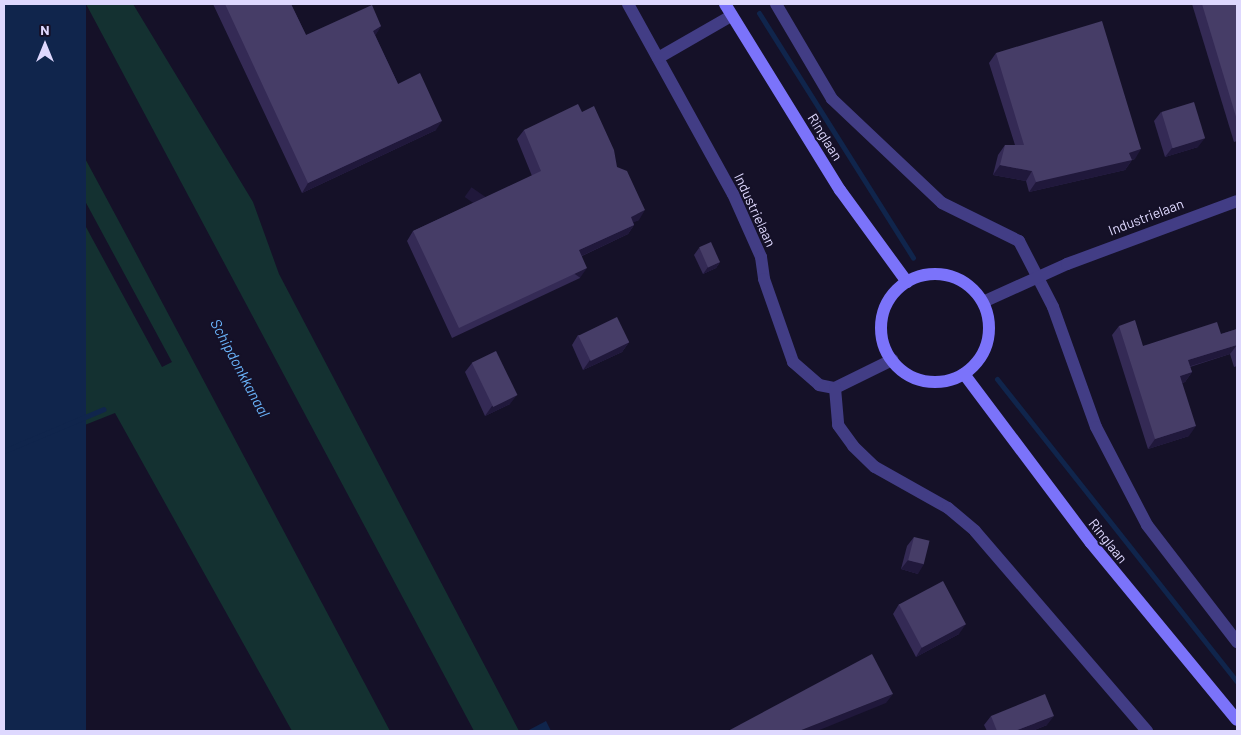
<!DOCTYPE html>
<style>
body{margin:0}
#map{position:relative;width:1241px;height:735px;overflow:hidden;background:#151128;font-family:Barlow,sans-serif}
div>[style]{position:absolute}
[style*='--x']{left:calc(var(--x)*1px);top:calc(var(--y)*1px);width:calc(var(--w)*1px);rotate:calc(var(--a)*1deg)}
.green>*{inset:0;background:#143131}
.water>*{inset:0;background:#10254c;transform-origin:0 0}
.stream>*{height:5px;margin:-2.5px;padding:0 2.5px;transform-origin:2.5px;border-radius:2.5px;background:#10254c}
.minor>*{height:12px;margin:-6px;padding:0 6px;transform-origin:6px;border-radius:6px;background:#423d85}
.secondary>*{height:12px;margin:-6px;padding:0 6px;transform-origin:6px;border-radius:6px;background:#7b73fa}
.secondary>.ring{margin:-6px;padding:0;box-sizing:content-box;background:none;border:12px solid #7b73fa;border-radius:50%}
.wall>*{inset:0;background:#342a55}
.shaded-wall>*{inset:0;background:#20183b;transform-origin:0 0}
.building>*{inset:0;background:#463d67;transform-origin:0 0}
span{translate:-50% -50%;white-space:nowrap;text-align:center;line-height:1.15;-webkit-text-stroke:4px #151128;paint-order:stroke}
.street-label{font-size:14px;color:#ded8fe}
.water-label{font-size:15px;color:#6ab3fa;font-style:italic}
.frame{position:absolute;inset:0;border:5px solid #ded8fe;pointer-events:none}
.north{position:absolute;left:20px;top:20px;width:50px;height:50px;-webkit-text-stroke:4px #151128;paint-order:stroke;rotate:0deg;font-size:14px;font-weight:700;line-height:20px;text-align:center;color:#ded8fe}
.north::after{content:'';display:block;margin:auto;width:18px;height:22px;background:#ded8fe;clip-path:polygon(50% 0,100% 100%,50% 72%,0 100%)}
</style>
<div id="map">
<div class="green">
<i style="clip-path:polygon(86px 4px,133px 4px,253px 202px,279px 274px,519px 731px,474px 731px)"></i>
<i style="clip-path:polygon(4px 8px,130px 242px,390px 731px,292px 731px,115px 413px,4px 457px,4px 76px,162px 367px,172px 362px,4px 51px)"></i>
</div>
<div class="water">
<i style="left:4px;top:4px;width:82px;height:823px"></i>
<i style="clip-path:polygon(546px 721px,551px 731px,530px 731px,529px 730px)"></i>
</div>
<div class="stream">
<i style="--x:759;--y:13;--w:289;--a:57.8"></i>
<i style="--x:997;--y:379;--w:387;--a:51.6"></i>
<i style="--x:4;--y:451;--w:108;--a:-22.8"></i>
</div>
<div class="minor">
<i style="--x:628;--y:4;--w:217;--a:61.1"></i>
<i style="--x:733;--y:194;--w:69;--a:66"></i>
<i style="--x:761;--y:257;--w:22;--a:82"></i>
<i style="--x:764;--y:279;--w:88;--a:70.7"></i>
<i style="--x:793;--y:362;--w:35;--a:41"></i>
<i style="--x:819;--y:385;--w:16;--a:11"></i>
<i style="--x:835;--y:388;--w:64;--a:-26.2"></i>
<i style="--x:776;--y:4;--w:110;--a:59.5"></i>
<i style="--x:832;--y:99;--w:151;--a:43.4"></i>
<i style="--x:942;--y:203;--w:86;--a:26.3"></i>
<i style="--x:1019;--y:241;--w:74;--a:62.7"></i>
<i style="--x:1053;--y:307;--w:127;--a:70.3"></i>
<i style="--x:1096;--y:427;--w:110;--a:62.5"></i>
<i style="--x:1147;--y:525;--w:148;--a:52.4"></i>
<i style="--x:658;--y:58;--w:84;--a:-29.9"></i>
<i style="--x:983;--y:302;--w:92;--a:-24.3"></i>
<i style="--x:1067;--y:264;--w:181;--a:-20.3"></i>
<i style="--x:835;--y:388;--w:37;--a:85"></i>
<i style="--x:838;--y:425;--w:26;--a:54"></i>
<i style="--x:853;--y:446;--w:30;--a:44"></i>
<i style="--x:875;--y:467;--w:84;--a:29.3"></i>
<i style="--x:948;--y:508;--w:35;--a:40"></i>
<i style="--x:975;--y:531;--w:264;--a:49.3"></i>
</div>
<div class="secondary">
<i style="--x:725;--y:4;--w:219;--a:58.3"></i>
<i style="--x:840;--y:190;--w:114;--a:53.9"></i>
<i class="ring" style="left:881px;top:274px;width:96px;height:96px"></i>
<i style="--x:964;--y:374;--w:211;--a:53.1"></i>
<i style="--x:1091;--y:543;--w:229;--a:50.5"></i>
</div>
<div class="wall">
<i style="clip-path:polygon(213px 4px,291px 4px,306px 35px,381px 26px,375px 35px,398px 84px,436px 130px,302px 193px)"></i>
<i style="clip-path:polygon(1192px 4px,1237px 4px,1237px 141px,1234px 142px)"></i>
<i style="clip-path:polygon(996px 53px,1135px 159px,1132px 160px,1125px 170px,1029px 192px,1026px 181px,993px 175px,998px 155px,1005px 145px,1015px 145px,989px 63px)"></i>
<i style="clip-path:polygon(582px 112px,617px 167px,639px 220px,633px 222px,634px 225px,628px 234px,582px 256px,580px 278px,452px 338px,407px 241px,413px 231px,532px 176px,517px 139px,524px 130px)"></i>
<i style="clip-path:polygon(1161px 112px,1198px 147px,1165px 157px,1154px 121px)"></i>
<i style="clip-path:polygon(699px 248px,720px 262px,716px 268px,703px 274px,694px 255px)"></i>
<i style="clip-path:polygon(1119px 326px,1143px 346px,1221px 334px,1237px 329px,1237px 366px,1234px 367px,1230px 354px,1190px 367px,1192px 372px,1185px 382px,1182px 383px,1189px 436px,1148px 449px,1112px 335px)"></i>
<i style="clip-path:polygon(578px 335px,629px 342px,622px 352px,583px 370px,572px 345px)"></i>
<i style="clip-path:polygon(472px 363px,510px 404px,485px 416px,465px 372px)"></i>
<i style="clip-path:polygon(914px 537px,918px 574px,901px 569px,907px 546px)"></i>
<i style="clip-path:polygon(899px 604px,959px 634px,916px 657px,893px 614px)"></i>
<i style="clip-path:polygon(991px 716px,1047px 725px,1032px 731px,987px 731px,984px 725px)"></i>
</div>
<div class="shaded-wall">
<i style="clip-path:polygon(381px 26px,375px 36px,373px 31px)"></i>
<i style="clip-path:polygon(442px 121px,436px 130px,302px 193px,308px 183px)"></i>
<i style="clip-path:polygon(1205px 138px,1198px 147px,1165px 157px,1172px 148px)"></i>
<i style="clip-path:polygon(1141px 149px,1135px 159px,1126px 161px,1132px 160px,1125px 170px,1029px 192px,1036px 182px)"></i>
<i style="clip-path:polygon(1000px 165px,1032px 171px,1026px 181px,993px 175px)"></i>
<i style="clip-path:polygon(645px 210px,639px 220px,624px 227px,631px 217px)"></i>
<i style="clip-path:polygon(634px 225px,628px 234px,573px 260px,579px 250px)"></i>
<i style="clip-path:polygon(720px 262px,716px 268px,703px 274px,708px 267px)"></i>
<i style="left:587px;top:268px;width:12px;height:141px;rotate:125deg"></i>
<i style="clip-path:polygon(629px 342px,622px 352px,583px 370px,590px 360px)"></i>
<i style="clip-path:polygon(1237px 345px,1230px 354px,1181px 369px,1188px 360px)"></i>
<i style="clip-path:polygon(1192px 372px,1185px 382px,1173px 386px,1180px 376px)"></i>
<i style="clip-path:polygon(517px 395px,510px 404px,485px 416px,492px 406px)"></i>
<i style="clip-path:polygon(1196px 426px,1189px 436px,1148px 449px,1155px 439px)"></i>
<i style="clip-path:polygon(908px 560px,924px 564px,918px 574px,901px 569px)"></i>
<i style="clip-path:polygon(966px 624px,959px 634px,916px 657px,922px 647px)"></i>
<i style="clip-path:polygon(893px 694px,886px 703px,817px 731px,799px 731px)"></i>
<i style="clip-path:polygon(1054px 716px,1047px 725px,1032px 731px,1015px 731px)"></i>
</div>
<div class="building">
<i style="clip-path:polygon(225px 4px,291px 4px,306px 35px,372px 5px,381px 26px,373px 31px,398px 84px,420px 73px,442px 121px,308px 183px)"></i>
<i style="clip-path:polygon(1202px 4px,1237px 4px,1237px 120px)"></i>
<i style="clip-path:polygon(1102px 21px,1141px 149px,1129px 153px,1132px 160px,1036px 182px,1032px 171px,1000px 165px,1005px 145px,1024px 145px,996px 53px)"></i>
<i style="left:1194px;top:102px;width:38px;height:34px;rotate:73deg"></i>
<i style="clip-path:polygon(578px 104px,582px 112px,594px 106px,614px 150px,617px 167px,627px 171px,645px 210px,631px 217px,634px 225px,579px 250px,587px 268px,459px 328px,413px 231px,541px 171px,524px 130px)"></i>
<i style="left:711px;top:242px;width:22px;height:13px;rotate:66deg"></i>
<i style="left:617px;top:317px;width:28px;height:43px;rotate:64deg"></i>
<i style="clip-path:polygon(1135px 320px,1143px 346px,1217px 322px,1221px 334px,1237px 329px,1237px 346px,1237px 345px,1188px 360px,1192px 372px,1180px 376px,1196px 426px,1155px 439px,1119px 326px)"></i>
<i style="left:496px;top:351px;width:49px;height:27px;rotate:64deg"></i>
<i style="left:914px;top:537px;width:16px;height:24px;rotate:14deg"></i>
<i style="left:943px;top:581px;width:49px;height:50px;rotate:62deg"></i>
<i style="clip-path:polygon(872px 654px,893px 694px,799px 731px,728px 731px)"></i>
<i style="clip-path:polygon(1045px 694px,1054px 716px,1015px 731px,997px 731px,991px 716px)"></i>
</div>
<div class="street-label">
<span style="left:825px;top:137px;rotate:58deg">Ringlaan</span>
<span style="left:755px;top:210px;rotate:65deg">Industrielaan</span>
<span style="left:1146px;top:217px;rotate:-21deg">Industrielaan</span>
<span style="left:1108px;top:541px;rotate:51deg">Ringlaan</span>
</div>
<div class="water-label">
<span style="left:240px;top:368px;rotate:62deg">Schipdonkkanaal</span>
</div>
<div class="frame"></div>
<div class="north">N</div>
</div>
